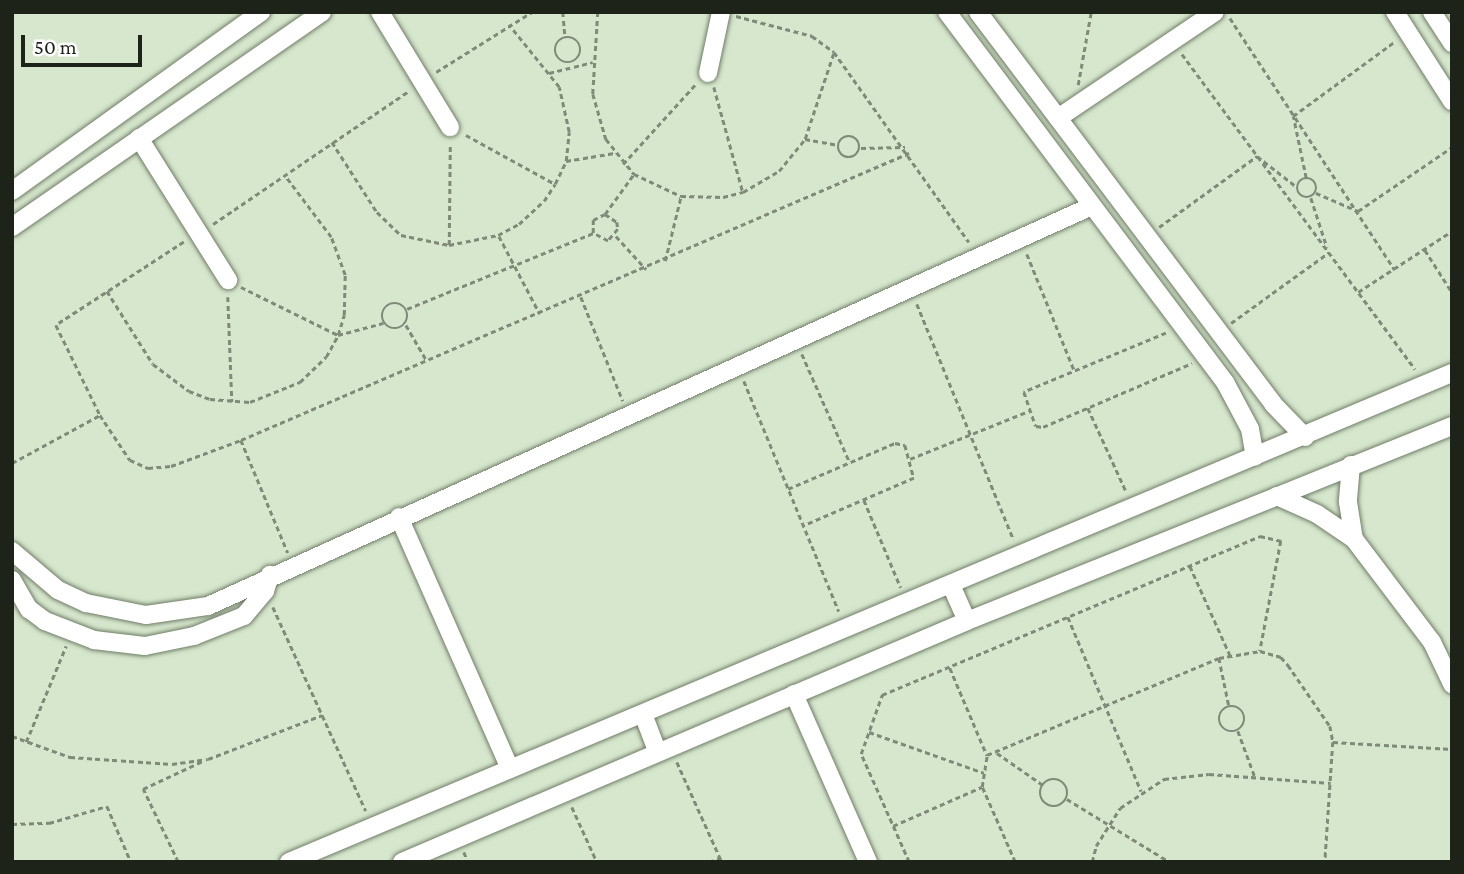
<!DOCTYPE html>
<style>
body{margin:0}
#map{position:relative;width:1464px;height:874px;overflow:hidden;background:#d6e7cd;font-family:"Crimson Pro",serif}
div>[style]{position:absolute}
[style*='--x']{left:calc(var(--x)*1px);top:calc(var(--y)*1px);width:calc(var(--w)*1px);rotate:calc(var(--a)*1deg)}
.path>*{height:2.5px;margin-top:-1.25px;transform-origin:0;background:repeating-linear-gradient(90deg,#7f8a78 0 5px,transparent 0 8.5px)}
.path>.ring{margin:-1.25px;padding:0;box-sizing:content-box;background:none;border:2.5px solid #7f8a78;border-radius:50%}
.roads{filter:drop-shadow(0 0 2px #6f7d66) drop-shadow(0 0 2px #6f7d66)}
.minor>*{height:18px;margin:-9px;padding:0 9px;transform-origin:9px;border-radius:9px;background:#fff}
span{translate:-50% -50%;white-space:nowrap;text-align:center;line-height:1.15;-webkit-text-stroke:5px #fff;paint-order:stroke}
.frame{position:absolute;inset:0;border:14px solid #1e231a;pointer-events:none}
.scale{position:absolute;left:21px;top:35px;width:121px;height:32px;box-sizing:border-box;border:4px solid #1e231a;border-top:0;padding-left:9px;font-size:21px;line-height:24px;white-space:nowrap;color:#1e231a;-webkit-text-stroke:5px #fff;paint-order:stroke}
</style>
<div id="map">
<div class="path">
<i style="--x:563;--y:12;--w:25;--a:85"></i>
<i style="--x:598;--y:12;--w:82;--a:93.5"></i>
<i style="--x:593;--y:94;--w:47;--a:73.9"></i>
<i style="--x:606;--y:139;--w:45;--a:51.3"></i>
<i style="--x:634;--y:174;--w:52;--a:25.1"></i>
<i style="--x:681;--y:196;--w:42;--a:1.4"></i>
<i style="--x:723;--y:197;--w:21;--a:-14"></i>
<i style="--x:743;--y:192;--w:42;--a:-30.3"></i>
<i style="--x:779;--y:171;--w:41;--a:-50.9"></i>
<i style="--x:805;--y:139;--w:92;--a:-71.6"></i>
<i style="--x:736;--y:16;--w:79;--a:14.7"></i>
<i style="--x:812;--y:36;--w:27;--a:36"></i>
<i style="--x:834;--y:52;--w:233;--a:54.6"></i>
<i style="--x:1230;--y:18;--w:301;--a:56.8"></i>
<i class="ring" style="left:555px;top:37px;width:23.5px;height:23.5px"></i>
<i style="--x:1182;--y:54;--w:392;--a:53.5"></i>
<i style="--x:436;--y:72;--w:113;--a:-32"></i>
<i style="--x:549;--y:73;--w:45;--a:-14"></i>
<i style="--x:1078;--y:85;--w:74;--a:-79.9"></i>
<i style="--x:714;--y:87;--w:109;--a:74.6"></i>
<i style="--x:466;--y:135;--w:102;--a:28.8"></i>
<i class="ring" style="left:838px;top:136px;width:19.5px;height:19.5px"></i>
<i style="--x:805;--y:139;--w:34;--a:10"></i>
<i style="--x:332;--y:142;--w:83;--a:57.3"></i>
<i style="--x:377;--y:212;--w:33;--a:44"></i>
<i style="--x:401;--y:235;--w:49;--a:11.8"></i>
<i style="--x:449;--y:245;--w:50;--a:-11.5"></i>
<i style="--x:498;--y:235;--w:24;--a:-28"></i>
<i style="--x:519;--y:224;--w:34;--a:-43"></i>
<i style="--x:544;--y:201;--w:20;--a:-57"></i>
<i style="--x:555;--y:184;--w:25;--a:-64"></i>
<i style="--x:566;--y:161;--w:29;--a:-84"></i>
<i style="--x:569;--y:132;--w:46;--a:-102.5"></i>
<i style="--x:559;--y:87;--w:80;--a:-128.9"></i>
<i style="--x:861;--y:148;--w:44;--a:-1.3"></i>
<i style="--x:566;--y:161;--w:49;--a:-9.5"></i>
<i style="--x:623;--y:164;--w:107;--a:-47.7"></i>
<i style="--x:1306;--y:178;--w:63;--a:-101.8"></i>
<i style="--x:1293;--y:116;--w:125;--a:-36.2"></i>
<i class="ring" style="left:1297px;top:178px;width:17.5px;height:17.5px"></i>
<i style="--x:1316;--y:193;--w:46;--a:23.2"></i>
<i style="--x:1358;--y:211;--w:114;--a:-34.2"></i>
<i style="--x:1311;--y:198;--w:52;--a:71.9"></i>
<i style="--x:605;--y:214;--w:14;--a:34"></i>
<i style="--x:617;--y:222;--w:7;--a:82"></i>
<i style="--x:618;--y:229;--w:16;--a:130"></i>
<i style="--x:608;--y:241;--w:17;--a:-152"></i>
<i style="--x:593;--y:233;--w:13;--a:-90"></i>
<i style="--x:593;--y:220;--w:13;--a:-27"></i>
<i style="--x:605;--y:214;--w:49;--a:-54.1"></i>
<i style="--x:213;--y:224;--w:238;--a:-34.2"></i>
<i style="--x:1159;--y:227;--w:121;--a:-35.9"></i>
<i style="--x:1257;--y:156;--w:51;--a:37.8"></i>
<i style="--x:499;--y:236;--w:88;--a:62.3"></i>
<i style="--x:616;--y:236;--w:45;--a:47.7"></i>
<i style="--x:184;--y:242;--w:153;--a:147"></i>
<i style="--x:56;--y:325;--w:100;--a:63.9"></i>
<i style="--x:100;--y:415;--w:54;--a:56.3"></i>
<i style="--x:130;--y:460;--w:20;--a:24"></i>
<i style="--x:148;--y:468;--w:23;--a:-5"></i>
<i style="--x:171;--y:466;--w:75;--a:-20.4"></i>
<i style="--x:241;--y:440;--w:727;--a:-23.25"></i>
<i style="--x:449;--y:245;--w:101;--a:-89.4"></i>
<i style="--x:1425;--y:250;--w:50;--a:57.3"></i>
<i style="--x:1027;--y:254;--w:125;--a:67.9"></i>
<i style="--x:665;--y:261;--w:67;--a:-76.2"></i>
<i style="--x:241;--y:287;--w:108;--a:26.3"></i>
<i style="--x:338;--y:335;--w:47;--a:-14.9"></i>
<i style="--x:107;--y:291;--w:86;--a:57.8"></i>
<i style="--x:153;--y:364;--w:45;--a:36.9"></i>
<i style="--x:189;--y:391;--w:22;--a:21"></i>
<i style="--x:210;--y:399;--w:40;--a:4.3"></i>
<i style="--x:250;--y:402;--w:54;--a:-21.8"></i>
<i style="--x:300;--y:382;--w:36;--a:-44"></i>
<i style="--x:326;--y:357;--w:25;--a:-61"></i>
<i style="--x:338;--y:335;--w:21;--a:-73"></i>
<i style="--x:344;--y:315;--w:40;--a:-88.6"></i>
<i style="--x:345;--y:275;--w:40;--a:-110.2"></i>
<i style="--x:331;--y:237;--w:76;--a:-127"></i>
<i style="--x:1358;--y:292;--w:112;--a:-33"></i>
<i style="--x:228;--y:297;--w:105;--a:87.8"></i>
<i style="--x:581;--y:297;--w:112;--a:68"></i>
<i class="ring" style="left:382px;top:303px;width:23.5px;height:23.5px"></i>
<i style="--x:917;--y:304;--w:255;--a:67.7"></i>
<i style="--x:407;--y:309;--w:201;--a:-22.2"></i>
<i style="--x:1231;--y:323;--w:120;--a:-35.8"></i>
<i style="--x:406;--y:325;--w:42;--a:59.7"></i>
<i style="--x:1166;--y:333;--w:154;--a:157.4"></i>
<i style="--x:1024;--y:392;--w:36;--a:71"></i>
<i style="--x:1036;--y:426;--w:7;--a:8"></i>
<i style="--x:1043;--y:427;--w:162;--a:-23.2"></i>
<i style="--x:802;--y:354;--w:119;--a:66.2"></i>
<i style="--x:744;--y:381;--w:249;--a:67.6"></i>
<i style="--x:1088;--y:408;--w:91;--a:65.4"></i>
<i style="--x:241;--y:440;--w:122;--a:67.4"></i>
<i style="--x:910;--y:459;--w:128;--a:-22"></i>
<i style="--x:12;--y:463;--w:100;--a:-28.6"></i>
<i style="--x:788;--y:489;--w:116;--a:-23.3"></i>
<i style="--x:895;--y:443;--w:10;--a:11"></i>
<i style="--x:905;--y:445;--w:34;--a:75"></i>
<i style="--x:914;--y:478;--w:121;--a:156.6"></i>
<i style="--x:864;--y:500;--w:95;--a:67.2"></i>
<i style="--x:1190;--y:566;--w:98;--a:65.8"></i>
<i style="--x:273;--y:607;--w:224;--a:65.5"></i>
<i style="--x:1068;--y:617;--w:189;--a:67.2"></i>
<i style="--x:1219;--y:658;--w:49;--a:78.2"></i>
<i style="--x:950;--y:668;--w:95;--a:67"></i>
<i class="ring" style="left:1219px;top:706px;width:23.5px;height:23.5px"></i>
<i style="--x:1238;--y:731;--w:49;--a:69.7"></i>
<i style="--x:869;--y:732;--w:122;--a:19.6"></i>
<i style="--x:12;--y:736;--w:62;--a:19.9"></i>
<i style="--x:70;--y:757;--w:102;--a:3.9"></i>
<i style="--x:172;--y:764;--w:36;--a:-8"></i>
<i style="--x:208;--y:759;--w:122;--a:-21.1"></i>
<i style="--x:26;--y:742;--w:104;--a:-67.4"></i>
<i style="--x:1333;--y:742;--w:119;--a:3.4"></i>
<i style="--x:997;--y:753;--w:56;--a:34.8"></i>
<i style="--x:677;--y:762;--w:110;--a:65.8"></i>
<i class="ring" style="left:1040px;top:779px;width:25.5px;height:25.5px"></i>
<i style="--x:1067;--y:799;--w:121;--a:31.5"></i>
<i style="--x:572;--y:807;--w:60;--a:65.6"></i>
<i style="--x:12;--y:824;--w:37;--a:-2"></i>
<i style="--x:49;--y:823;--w:60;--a:-16.3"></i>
<i style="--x:107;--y:806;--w:61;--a:66.8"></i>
<i style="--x:893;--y:826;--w:97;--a:-23.7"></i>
<i style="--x:464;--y:852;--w:11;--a:68"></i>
<i style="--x:178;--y:862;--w:81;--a:-115.6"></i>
<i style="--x:143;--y:789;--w:68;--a:-25.1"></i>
<i style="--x:709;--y:862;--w:11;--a:-22"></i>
<i style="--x:909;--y:862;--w:118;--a:-114"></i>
<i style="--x:861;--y:754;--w:63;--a:-70.4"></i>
<i style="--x:882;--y:695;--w:410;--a:-22.8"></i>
<i style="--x:1260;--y:536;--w:22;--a:13"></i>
<i style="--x:1281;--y:541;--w:112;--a:100.8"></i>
<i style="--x:1015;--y:862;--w:82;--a:-113.7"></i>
<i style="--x:982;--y:787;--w:32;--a:-81"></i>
<i style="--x:987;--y:755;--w:251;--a:-22.7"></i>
<i style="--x:1219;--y:658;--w:42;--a:-9.7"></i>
<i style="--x:1260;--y:651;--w:22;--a:16"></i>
<i style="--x:1281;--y:657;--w:11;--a:49"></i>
<i style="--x:1288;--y:665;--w:74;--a:55.5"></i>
<i style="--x:1330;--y:726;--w:16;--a:79"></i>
<i style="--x:1333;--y:742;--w:120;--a:93.8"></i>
<i style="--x:1092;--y:862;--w:16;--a:-76"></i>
<i style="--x:1096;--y:846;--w:45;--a:-57.7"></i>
<i style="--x:1120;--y:808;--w:53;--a:-33.4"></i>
<i style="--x:1164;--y:779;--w:45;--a:-6.3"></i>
<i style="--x:1209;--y:774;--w:122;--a:4.2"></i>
</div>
<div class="roads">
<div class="minor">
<i style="--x:380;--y:12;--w:135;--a:58.7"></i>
<i style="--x:947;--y:12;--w:463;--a:53.1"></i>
<i style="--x:1225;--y:382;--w:53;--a:62"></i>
<i style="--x:1250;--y:429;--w:28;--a:80"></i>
<i style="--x:978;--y:12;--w:491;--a:53"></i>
<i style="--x:1273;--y:404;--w:46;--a:45.9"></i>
<i style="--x:1395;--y:12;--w:106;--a:57.4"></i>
<i style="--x:1432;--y:12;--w:37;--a:57"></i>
<i style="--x:708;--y:73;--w:62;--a:-78"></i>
<i style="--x:1058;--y:118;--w:189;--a:-34"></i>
<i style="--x:139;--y:138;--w:168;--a:57.9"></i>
<i style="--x:12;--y:191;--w:307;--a:-35.7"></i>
<i style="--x:12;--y:227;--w:377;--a:-34.7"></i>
<i style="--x:1351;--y:465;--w:37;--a:95"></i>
<i style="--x:1348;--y:502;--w:37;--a:81"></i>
<i style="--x:1277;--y:496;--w:44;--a:24.2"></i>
<i style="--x:1317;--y:514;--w:45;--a:34"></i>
<i style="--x:1354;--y:539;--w:129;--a:52.9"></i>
<i style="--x:1432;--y:642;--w:47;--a:64.5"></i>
<i style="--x:399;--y:517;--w:275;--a:66.2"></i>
<i style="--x:12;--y:551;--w:60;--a:40.3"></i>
<i style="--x:58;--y:590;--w:31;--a:25"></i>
<i style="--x:86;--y:603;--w:61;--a:11.3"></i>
<i style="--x:146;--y:615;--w:63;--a:-8.3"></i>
<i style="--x:208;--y:606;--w:970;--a:-24.35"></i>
<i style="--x:12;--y:580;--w:34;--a:60"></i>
<i style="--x:29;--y:609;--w:20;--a:37"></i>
<i style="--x:45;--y:621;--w:53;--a:21.2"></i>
<i style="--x:94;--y:640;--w:51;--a:6.7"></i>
<i style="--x:145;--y:646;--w:50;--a:-11.5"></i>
<i style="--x:194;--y:636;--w:54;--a:-21.8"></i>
<i style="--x:244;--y:616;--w:33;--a:-50"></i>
<i style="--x:265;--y:591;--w:17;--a:-73"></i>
<i style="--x:951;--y:585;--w:39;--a:66"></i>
<i style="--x:794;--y:694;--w:184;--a:66.2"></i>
<i style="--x:643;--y:714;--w:39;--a:69"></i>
<i style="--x:289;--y:862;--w:1262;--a:-22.81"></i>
<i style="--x:402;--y:862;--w:614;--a:-23.1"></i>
<i style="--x:967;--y:621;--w:523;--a:-21.9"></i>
</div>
</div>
<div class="frame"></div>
<div class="scale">50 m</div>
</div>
